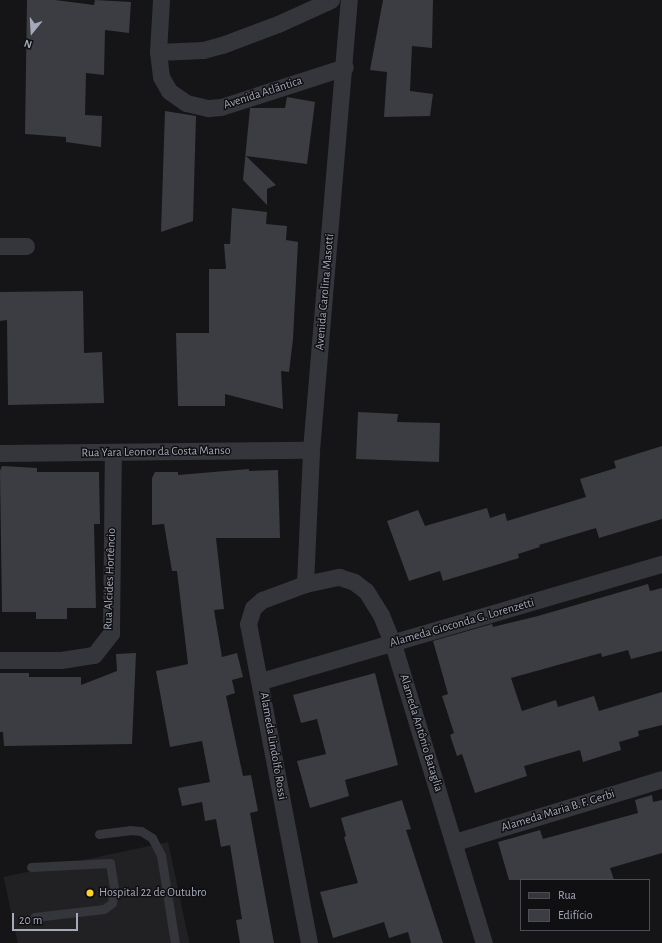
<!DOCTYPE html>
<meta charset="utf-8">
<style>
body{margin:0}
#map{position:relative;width:662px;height:943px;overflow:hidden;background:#151517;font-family:"Alegreya Sans",sans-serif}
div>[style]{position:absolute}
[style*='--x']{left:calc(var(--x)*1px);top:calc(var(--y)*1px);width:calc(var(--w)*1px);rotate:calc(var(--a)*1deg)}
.built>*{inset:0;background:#212124;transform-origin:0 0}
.building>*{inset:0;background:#3c3d42}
.service>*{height:9px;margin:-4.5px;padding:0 4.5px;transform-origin:4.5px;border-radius:4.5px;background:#35363c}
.minor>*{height:17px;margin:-8.5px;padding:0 8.5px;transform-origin:8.5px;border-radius:8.5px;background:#35363c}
.dots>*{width:11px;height:11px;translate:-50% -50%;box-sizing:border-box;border:2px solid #101012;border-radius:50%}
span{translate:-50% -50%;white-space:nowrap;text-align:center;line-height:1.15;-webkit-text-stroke:3px #101012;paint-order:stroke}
.street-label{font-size:12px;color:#a5a9b9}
.poi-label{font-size:12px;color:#a5a9b9}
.left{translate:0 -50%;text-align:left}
.legend{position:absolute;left:520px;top:879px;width:130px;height:52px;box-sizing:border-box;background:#101012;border:1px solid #4c4d55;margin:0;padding:5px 7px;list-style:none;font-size:12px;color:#a5a9b9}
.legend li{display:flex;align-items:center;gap:8px;height:20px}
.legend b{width:20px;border:1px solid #4c4d55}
.north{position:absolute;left:12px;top:12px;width:40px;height:40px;-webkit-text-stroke:3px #101012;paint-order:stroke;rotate:198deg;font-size:11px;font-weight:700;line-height:16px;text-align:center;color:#a5a9b9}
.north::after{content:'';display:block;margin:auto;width:14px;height:18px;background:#a5a9b9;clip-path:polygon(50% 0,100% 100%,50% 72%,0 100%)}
.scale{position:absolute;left:12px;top:913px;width:66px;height:18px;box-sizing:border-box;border:2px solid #a5a9b9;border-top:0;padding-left:5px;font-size:12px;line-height:14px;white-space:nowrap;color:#a5a9b9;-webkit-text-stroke:3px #101012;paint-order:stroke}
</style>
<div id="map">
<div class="built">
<i style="left:168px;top:842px;width:103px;height:168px;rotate:78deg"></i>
</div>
<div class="building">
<i style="clip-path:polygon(27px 0,55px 0,94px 5px,95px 0,131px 2px,129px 33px,105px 30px,104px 75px,86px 73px,85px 115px,102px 116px,101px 147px,66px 142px,66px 137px,25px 134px)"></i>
<i style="clip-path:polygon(383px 0,433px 0,432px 48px,412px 46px,410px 91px,433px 94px,430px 116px,384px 117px,387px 72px,370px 70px)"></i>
<i style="clip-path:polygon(287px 97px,315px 102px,307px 164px,246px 156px,276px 185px,267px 189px,267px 205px,243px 180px,250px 108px,285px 108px)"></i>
<i style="clip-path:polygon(165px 111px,196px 116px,193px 221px,161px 232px)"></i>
<i style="clip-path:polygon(232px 208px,267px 212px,266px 224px,287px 226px,286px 240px,298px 242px,293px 339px,289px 372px,281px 371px,283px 409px,225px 394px,225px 406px,178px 406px,176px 333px,209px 333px,209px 269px,226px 269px,224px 244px,230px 244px)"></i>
<i style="clip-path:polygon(83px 291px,84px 353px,102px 352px,104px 403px,8px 405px,7px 320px,0 321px,0 292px)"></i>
<i style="clip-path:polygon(358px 412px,398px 414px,397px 422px,440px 423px,439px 462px,356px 459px)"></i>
<i style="clip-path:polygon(662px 446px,662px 519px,599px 538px,596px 528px,539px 545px,540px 547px,518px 554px,519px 558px,443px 581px,440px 571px,409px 581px,387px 521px,418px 510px,425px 526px,487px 508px,490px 518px,505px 513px,507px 521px,586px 497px,580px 479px,616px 468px,614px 461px)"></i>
<i style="clip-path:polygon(2px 466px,37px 468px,37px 472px,99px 472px,100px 524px,94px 524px,96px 608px,67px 608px,67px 619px,36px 619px,36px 612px,2px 612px,0 471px)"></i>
<i style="clip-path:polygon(249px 469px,249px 471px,278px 470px,280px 538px,216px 538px,224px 609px,214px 610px,222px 657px,237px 653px,243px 677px,232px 680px,235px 693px,226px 696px,243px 776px,251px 775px,258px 811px,250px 813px,274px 943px,240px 943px,236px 920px,242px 919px,230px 845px,221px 847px,216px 819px,205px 821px,202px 802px,182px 806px,178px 788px,210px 782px,202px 741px,170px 747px,156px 671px,188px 664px,177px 571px,172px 571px,164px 524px,152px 525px,152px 478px,155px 472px,178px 472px,178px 475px)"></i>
<i style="clip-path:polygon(648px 584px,650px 591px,662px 588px,662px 651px,631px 659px,628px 650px,602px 657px,601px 653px,511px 678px,522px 711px,556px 700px,558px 707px,594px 696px,599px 711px,662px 692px,662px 725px,638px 731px,639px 736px,619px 742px,621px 750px,583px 762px,580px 750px,524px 766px,527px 776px,475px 793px,462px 754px,457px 756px,450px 735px,454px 733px,442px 696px,448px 694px,433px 641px,492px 624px,493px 627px,538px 616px)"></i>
<i style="clip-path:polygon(136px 653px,132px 744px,4px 746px,3px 732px,0 732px,0 673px,29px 673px,29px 677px,81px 677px,81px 685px,117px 671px,116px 654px)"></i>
<i style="clip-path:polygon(375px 673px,398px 765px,345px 780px,349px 796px,310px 808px,297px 761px,326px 754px,317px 719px,301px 723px,293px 695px)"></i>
<i style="clip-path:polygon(652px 795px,653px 802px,662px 800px,662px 853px,610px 868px,614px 880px,509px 880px,498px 842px,540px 830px,543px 839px,638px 813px,635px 800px)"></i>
<i style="clip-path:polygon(402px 800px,411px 829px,406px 830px,443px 943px,411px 943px,408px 932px,389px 938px,384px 922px,333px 938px,320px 892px,358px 883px,344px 837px,346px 836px,341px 818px)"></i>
</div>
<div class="service">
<i style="--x:99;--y:834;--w:31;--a:-7"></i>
<i style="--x:130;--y:830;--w:11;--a:5"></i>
<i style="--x:141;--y:831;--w:13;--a:32"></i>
<i style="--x:152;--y:838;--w:19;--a:62"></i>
<i style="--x:161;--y:855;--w:89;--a:81"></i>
<i style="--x:31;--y:867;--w:79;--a:-2.9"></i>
<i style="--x:110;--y:863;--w:26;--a:81"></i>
<i style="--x:114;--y:889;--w:14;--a:98"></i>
<i style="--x:112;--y:903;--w:10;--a:143"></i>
<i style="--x:104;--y:909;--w:70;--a:173.5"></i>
</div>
<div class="minor">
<i style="--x:161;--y:0;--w:52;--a:93.3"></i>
<i style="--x:158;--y:52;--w:25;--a:83"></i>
<i style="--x:161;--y:77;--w:16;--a:60"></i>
<i style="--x:169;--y:91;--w:21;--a:35"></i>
<i style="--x:186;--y:103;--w:23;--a:13"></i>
<i style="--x:208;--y:108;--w:13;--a:-4"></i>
<i style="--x:221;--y:107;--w:130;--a:-17.9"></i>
<i style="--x:158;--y:52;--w:45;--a:-2.5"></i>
<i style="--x:203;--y:50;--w:20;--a:-15"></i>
<i style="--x:222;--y:45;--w:60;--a:-20.6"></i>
<i style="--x:278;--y:24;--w:58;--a:-24.4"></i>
<i style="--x:0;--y:246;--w:26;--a:0"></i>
<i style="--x:0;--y:453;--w:311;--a:-0.6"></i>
<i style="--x:305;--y:584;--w:134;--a:-87.4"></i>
<i style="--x:311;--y:450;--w:452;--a:-85.2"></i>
<i style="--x:0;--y:660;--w:61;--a:0"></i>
<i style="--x:61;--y:660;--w:33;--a:-9"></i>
<i style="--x:94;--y:655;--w:28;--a:-52"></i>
<i style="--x:111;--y:633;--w:181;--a:-89.4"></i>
<i style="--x:261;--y:681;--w:418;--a:-16.3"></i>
<i style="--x:455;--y:842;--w:216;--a:-16.9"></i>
<i style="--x:309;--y:943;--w:325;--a:-100.8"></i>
<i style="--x:248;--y:624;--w:17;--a:-73"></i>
<i style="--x:253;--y:608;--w:12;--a:-42"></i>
<i style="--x:262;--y:600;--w:46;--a:-20.4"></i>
<i style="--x:305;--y:584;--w:35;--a:-12"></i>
<i style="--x:339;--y:577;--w:16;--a:18"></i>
<i style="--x:354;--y:582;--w:15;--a:37"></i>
<i style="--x:366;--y:591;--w:28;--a:58"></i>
<i style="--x:381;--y:615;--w:31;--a:68"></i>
<i style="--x:393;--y:644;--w:313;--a:73.1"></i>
</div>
<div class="dots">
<i style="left:90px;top:893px;background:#ffd325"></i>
</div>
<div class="street-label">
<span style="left:263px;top:93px;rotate:-18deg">Avenida Atlãntica</span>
<span style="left:325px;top:292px;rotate:-85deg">Avenida Carolina Masotti</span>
<span style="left:156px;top:452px;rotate:-1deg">Rua Yara Leonor da Costa Manso</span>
<span style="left:110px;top:579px;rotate:-88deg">Rua Alcides Hortêncio</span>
<span style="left:462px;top:623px;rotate:-16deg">Alameda Gioconda G. Lorenzetti</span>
<span style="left:421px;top:733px;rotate:73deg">Alameda Antônio Bataglia</span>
<span style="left:273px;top:746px;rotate:80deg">Alameda Lindolfo Rossi</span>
<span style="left:558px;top:811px;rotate:-17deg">Alameda Maria B. F. Gerbi</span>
</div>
<div class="poi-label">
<span class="left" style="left:99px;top:893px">Hospital 22 de Outubro</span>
</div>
<ul class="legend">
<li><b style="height:5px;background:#35363c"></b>Rua</li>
<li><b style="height:11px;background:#3c3d42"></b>Edifício</li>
</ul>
<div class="north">N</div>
<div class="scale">20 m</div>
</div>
